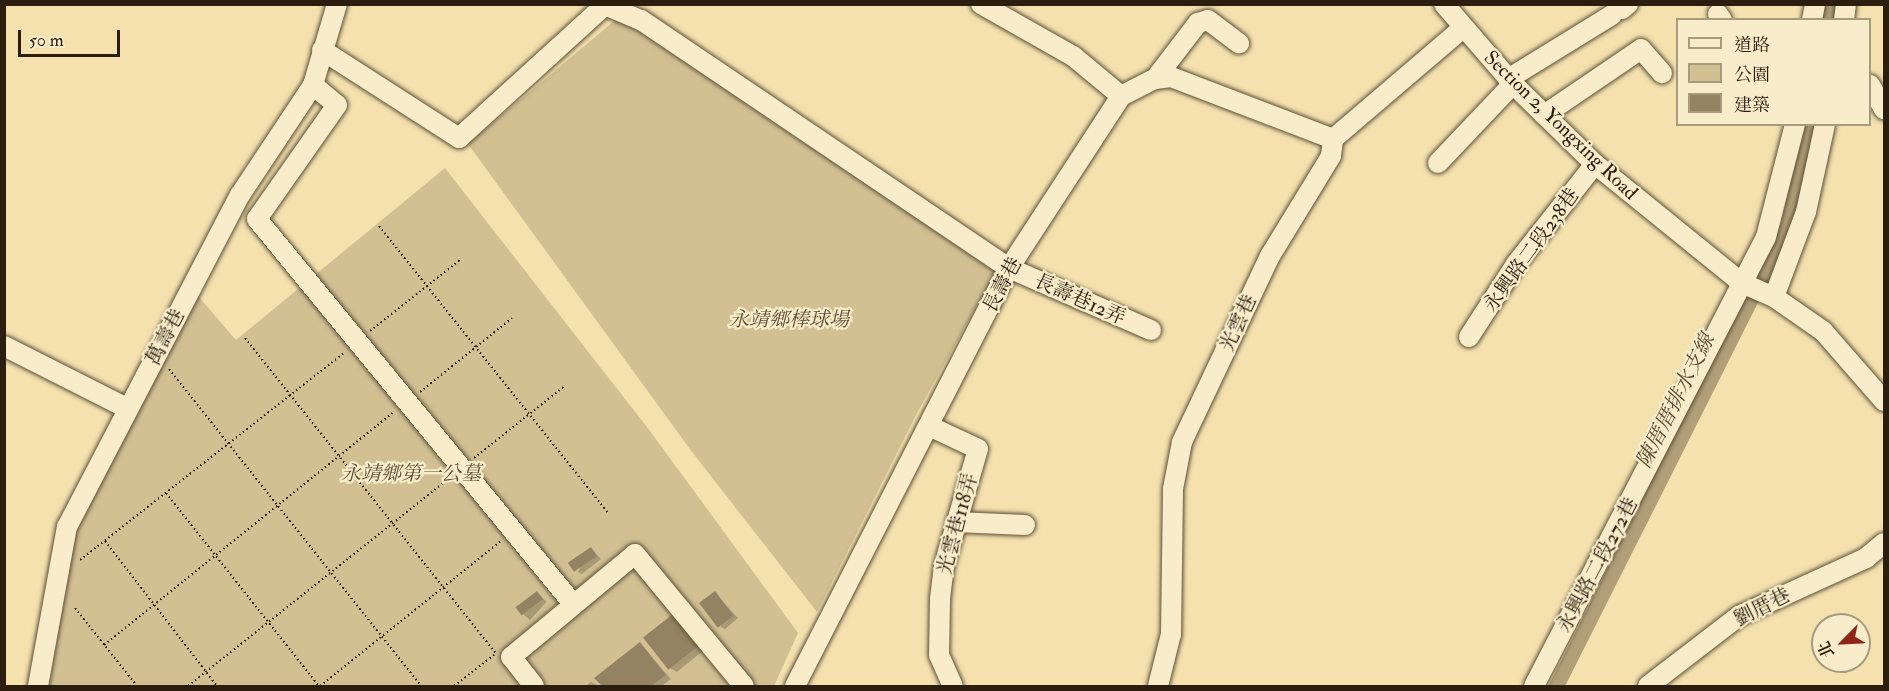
<!DOCTYPE html>
<meta charset="utf-8">
<style>
body{margin:0}
#map{position:relative;width:1889px;height:691px;overflow:hidden;background:#f4e1ae;font-family:"IM FELL Double Pica","Noto Serif TC",serif}
div>[style]{position:absolute}
[style*='--x']{left:calc(var(--x)*1px);top:calc(var(--y)*1px);width:calc(var(--w)*1px);rotate:calc(var(--a)*1deg)}
.green>*{inset:0;background:#d2c093}
.shadow>*{inset:0;background:#0003;transform-origin:0 0}
.canal>*{height:15px;margin:-7.5px;padding:0 7.5px;transform-origin:7.5px;border-radius:7.5px;background:#b09f78}
.building>*{inset:0;background:#948362;transform-origin:0 0}
.path>*{height:2px;margin-top:-1px;transform-origin:0;background:repeating-linear-gradient(90deg,#2b1e0f 0 1.5px,transparent 0 4.5px)}
.roads{filter:drop-shadow(0 0 2px #5d4f37) drop-shadow(0 0 2px #5d4f37)}
.minor>*{height:20px;margin:-10px;padding:0 10px;transform-origin:10px;border-radius:10px;background:#f8ecca}
span{translate:-50% -50%;white-space:nowrap;text-align:center;line-height:1.15;-webkit-text-stroke:4.5px #f8ecca;paint-order:stroke}
.street-label{font-size:20px;color:#2b1e0f}
.park-label{font-size:20px;color:#5d4f37;font-style:italic}
.water-label{font-size:21px;color:#5a4b34;font-style:italic}
.frame{position:absolute;inset:0;border:6px solid #2b1e0f;pointer-events:none}
.legend{position:absolute;left:1676px;top:18px;width:195px;height:108px;box-sizing:border-box;background:#f8ecca;border:2px solid #a69a7f;margin:0;padding:8px 10px;list-style:none;font-size:18px;color:#2b1e0f}
.legend li{display:flex;align-items:center;gap:12px;height:30px}
.legend b{width:30px;border:2px solid #a69a7f}
.north{position:absolute;left:1811px;top:613px;width:60px;height:60px;box-sizing:border-box;background:#f8ecca;border:2px solid #a69a7f;border-radius:50%;rotate:246deg;font-size:16px;font-weight:700;line-height:24px;text-align:center;color:#2b1e0f}
.north::after{content:'';display:block;margin:auto;width:21px;height:27px;background:#8f2418;clip-path:polygon(50% 0,100% 100%,50% 72%,0 100%)}
.scale{position:absolute;left:18px;top:30px;width:102px;height:27px;box-sizing:border-box;border:3px solid #2b1e0f;border-top:0;padding-left:8px;font-size:18px;line-height:21px;white-space:nowrap;color:#2b1e0f;-webkit-text-stroke:4px #f8ecca;paint-order:stroke}
</style>
<div id="map">
<div class="green">
<i style="clip-path:polygon(620px 16px,996px 271px,918px 411px,817px 612px,692px 452px,468px 144px)"></i>
<i style="clip-path:polygon(445px 168px,650px 431px,798px 633px,774px 686px,49px 686px,76px 530px,198px 296px,236px 340px)"></i>
</div>
<div class="shadow">
<i style="clip-path:polygon(591px 549px,601px 559px,582px 574px,578px 572px)"></i>
<i style="left:537px;top:593px;width:13px;height:25px;rotate:42deg"></i>
<i style="clip-path:polygon(715px 593px,738px 618px,725px 629px,721px 627px)"></i>
<i style="clip-path:polygon(673px 616px,704px 650px,677px 672px,670px 668px)"></i>
<i style="clip-path:polygon(640px 644px,671px 679px,662px 686px,603px 686px,597px 678px)"></i>
<i style="clip-path:polygon(591px 682px,597px 685px,598px 686px,585px 686px)"></i>
</div>
<div class="canal">
<i style="--x:1829;--y:20;--w:16;--a:-79"></i>
<i style="--x:1556;--y:686;--w:516;--a:-63.29"></i>
<i style="--x:1788;--y:225;--w:103;--a:-79.3"></i>
</div>
<div class="building">
<i style="left:591px;top:547px;width:11px;height:28px;rotate:56deg"></i>
<i style="left:537px;top:591px;width:10px;height:27px;rotate:53deg"></i>
<i style="left:715px;top:591px;width:31px;height:20px;rotate:53deg"></i>
<i style="left:673px;top:614px;width:41px;height:38px;rotate:52deg"></i>
<i style="clip-path:polygon(640px 642px,666px 675px,651px 686px,602px 686px,594px 678px)"></i>
</div>
<div class="path">
<i style="--x:379;--y:226;--w:366;--a:51.4"></i>
<i style="--x:370;--y:331;--w:115;--a:-38.3"></i>
<i style="--x:245;--y:338;--w:404;--a:51.5"></i>
<i style="--x:169;--y:369;--w:405;--a:51.5"></i>
<i style="--x:420;--y:392;--w:118;--a:-38.8"></i>
<i style="--x:474;--y:458;--w:117;--a:-38.4"></i>
<i style="--x:166;--y:493;--w:246;--a:51.6"></i>
<i style="--x:105;--y:541;--w:183;--a:52.3"></i>
<i style="--x:80;--y:560;--w:337;--a:-38.1"></i>
<i style="--x:75;--y:608;--w:100;--a:51.5"></i>
<i style="--x:104;--y:645;--w:372;--a:-38.8"></i>
<i style="--x:188;--y:686;--w:332;--a:-38.5"></i>
<i style="--x:320;--y:686;--w:231;--a:-38.7"></i>
<i style="--x:454;--y:686;--w:51;--a:-37.8"></i>
</div>
<div class="roads">
<div class="minor">
<i style="--x:981;--y:4;--w:106;--a:29.5"></i>
<i style="--x:1073;--y:56;--w:62;--a:39.8"></i>
<i style="--x:1444;--y:4;--w:106;--a:49.2"></i>
<i style="--x:1513;--y:84;--w:115;--a:44.3"></i>
<i style="--x:1595;--y:164;--w:189;--a:39"></i>
<i style="--x:1742;--y:283;--w:35;--a:24"></i>
<i style="--x:1774;--y:297;--w:60;--a:34.8"></i>
<i style="--x:1823;--y:331;--w:93;--a:48.9"></i>
<i style="--x:1622;--y:9;--w:8;--a:-40"></i>
<i style="--x:1718;--y:14;--w:7;--a:56"></i>
<i style="--x:1812;--y:20;--w:16;--a:-79"></i>
<i style="--x:1844;--y:20;--w:16;--a:-83"></i>
<i style="--x:322;--y:50;--w:163;--a:32.7"></i>
<i style="--x:459;--y:138;--w:197;--a:-42.3"></i>
<i style="--x:605;--y:5;--w:39;--a:23"></i>
<i style="--x:641;--y:20;--w:444;--a:34"></i>
<i style="--x:1009;--y:268;--w:155;--a:23.6"></i>
<i style="--x:1155;--y:79;--w:71;--a:-52.5"></i>
<i style="--x:1198;--y:23;--w:10;--a:-17"></i>
<i style="--x:1208;--y:20;--w:39;--a:37"></i>
<i style="--x:1508;--y:79;--w:122;--a:-31.6"></i>
<i style="--x:313;--y:85;--w:31;--a:40"></i>
<i style="--x:337;--y:105;--w:139;--a:125.1"></i>
<i style="--x:257;--y:219;--w:498;--a:50.6"></i>
<i style="--x:1870;--y:85;--w:28;--a:60"></i>
<i style="--x:1544;--y:115;--w:117;--a:-34.2"></i>
<i style="--x:1641;--y:49;--w:32;--a:49"></i>
<i style="--x:1438;--y:163;--w:109;--a:-46.5"></i>
<i style="--x:1774;--y:297;--w:91;--a:-69.4"></i>
<i style="--x:1806;--y:212;--w:90;--a:-77.8"></i>
<i style="--x:1469;--y:337;--w:87;--a:-57.2"></i>
<i style="--x:1516;--y:264;--w:127;--a:-51.7"></i>
<i style="--x:4;--y:346;--w:138;--a:26.8"></i>
<i style="--x:929;--y:426;--w:54;--a:25.1"></i>
<i style="--x:978;--y:449;--w:122;--a:106.2"></i>
<i style="--x:944;--y:566;--w:34;--a:97"></i>
<i style="--x:940;--y:600;--w:55;--a:91"></i>
<i style="--x:939;--y:655;--w:34;--a:66"></i>
<i style="--x:956;--y:522;--w:69;--a:2.5"></i>
<i style="--x:38;--y:686;--w:162;--a:-79.7"></i>
<i style="--x:67;--y:527;--w:374;--a:-62.5"></i>
<i style="--x:240;--y:195;--w:132;--a:-56.4"></i>
<i style="--x:313;--y:85;--w:84;--a:-73.5"></i>
<i style="--x:534;--y:686;--w:37;--a:-128"></i>
<i style="--x:511;--y:657;--w:161;--a:-39.7"></i>
<i style="--x:635;--y:554;--w:171;--a:50.5"></i>
<i style="--x:795;--y:686;--w:470;--a:-62.9"></i>
<i style="--x:1009;--y:268;--w:205;--a:-56.9"></i>
<i style="--x:1121;--y:96;--w:38;--a:-27"></i>
<i style="--x:1155;--y:79;--w:16;--a:-7"></i>
<i style="--x:1171;--y:77;--w:173;--a:20.9"></i>
<i style="--x:1158;--y:686;--w:54;--a:-76"></i>
<i style="--x:1171;--y:634;--w:145;--a:-89.2"></i>
<i style="--x:1173;--y:489;--w:48;--a:-79.2"></i>
<i style="--x:1182;--y:442;--w:206;--a:-64.7"></i>
<i style="--x:1270;--y:256;--w:117;--a:-58.6"></i>
<i style="--x:1331;--y:156;--w:17;--a:-83"></i>
<i style="--x:1333;--y:139;--w:171;--a:-40.5"></i>
<i style="--x:1534;--y:686;--w:505;--a:-62.67"></i>
<i style="--x:1766;--y:237;--w:117;--a:-75.6"></i>
<i style="--x:1648;--y:686;--w:115;--a:-37.6"></i>
<i style="--x:1739;--y:616;--w:140;--a:-24.5"></i>
<i style="--x:1866;--y:558;--w:23;--a:-40"></i>
</div>
</div>
<div class="street-label">
<span style="left:1561px;top:125px;rotate:44deg">Section 2, Yongxing Road</span>
<span style="left:1531px;top:250px;rotate:-54deg">永興路二段238巷</span>
<span style="left:1002px;top:285px;rotate:-62deg">長壽巷</span>
<span style="left:1080px;top:299px;rotate:24deg">長壽巷12弄</span>
<span style="left:1238px;top:323px;rotate:-65deg">光雲巷</span>
<span style="left:165px;top:337px;rotate:-62deg">萬壽巷</span>
<span style="left:957px;top:524px;rotate:-75deg">光雲巷118弄</span>
<span style="left:1597px;top:565px;rotate:-62deg">永興路二段272巷</span>
<span style="left:1762px;top:607px;rotate:-27deg">劉厝巷</span>
</div>
<div class="park-label">
<span style="left:789px;top:319px">永靖鄉棒球場</span>
<span style="left:411px;top:473px">永靖鄉第一公墓</span>
</div>
<div class="water-label">
<span style="left:1676px;top:401px;rotate:-63deg">陳厝厝排水支線</span>
</div>
<div class="frame"></div>
<ul class="legend">
<li><b style="height:8px;background:#f8ecca"></b>道路</li>
<li><b style="height:16px;background:#d2c093"></b>公園</li>
<li><b style="height:16px;background:#948362"></b>建築</li>
</ul>
<div class="north">北</div>
<div class="scale">50 m</div>
</div>
